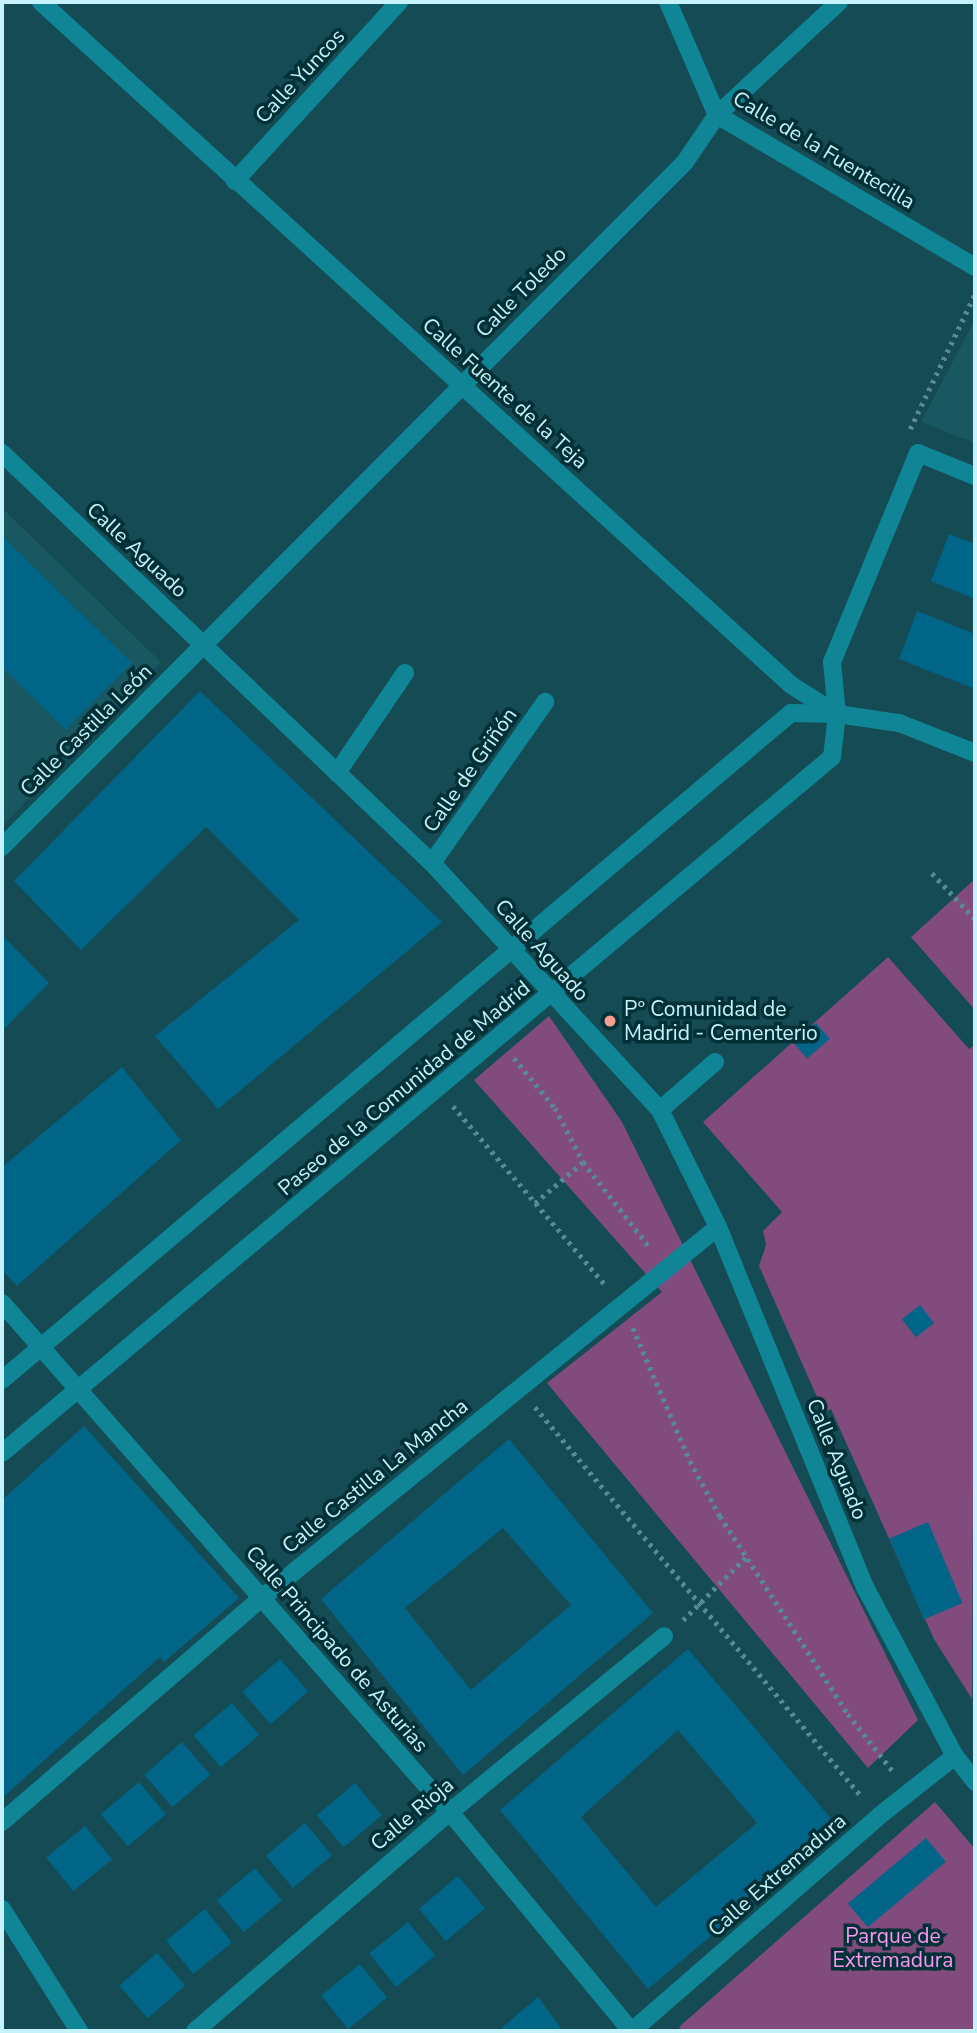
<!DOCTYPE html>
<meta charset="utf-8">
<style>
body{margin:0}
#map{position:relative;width:977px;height:2033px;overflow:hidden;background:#144b54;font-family:"Nunito Sans",sans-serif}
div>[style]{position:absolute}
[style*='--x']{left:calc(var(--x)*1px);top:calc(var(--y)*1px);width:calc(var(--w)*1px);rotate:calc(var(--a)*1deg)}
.built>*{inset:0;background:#195761}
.green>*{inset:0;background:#824b7d}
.building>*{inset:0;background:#006587;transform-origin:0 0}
.path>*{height:4.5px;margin-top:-2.25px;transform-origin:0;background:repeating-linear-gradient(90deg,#578a93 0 3.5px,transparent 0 8.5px)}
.minor>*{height:18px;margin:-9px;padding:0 9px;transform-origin:9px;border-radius:9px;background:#0f8596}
.dots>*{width:19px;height:19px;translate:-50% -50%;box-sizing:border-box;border:4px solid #023037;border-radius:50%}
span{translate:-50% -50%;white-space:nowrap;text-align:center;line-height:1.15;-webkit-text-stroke:7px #023037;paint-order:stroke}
.street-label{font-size:21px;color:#c5f2fb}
.poi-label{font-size:21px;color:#c5f2fb}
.left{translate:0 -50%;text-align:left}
.park-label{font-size:21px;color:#fa98f1}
.frame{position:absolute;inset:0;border:4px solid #c5f2fb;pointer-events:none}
</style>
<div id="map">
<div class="built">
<i style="clip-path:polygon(975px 319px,975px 443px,921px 422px)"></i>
<i style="clip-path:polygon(2px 508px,161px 662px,2px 826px)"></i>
</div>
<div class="green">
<i style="clip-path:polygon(975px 879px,975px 1010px,911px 937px)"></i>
<i style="clip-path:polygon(888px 957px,969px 1049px,975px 1045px,972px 1699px,934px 1639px,831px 1409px,824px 1413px,759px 1266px,766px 1245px,763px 1231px,782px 1212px,703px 1122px)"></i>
<i style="clip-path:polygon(549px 1016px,622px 1122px,918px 1720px,868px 1768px,547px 1383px,662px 1292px,474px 1080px)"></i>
<i style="clip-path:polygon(935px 1802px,975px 1849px,975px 2031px,683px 2031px,679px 2027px)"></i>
</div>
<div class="building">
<i style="clip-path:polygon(949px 534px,975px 544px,975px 599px,931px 581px)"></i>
<i style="clip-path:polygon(2px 536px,132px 663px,66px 730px,2px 667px)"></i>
<i style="clip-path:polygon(917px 611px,975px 634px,975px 689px,899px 659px)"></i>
<i style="clip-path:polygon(200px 691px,442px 922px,218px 1109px,155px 1036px,299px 920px,206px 827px,81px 950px,14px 881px)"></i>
<i style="clip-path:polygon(2px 935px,49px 983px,2px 1031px)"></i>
<i style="left:816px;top:1023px;width:21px;height:30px;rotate:49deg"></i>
<i style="clip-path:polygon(122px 1067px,181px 1140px,17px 1286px,2px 1270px,2px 1167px)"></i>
<i style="left:920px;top:1305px;width:23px;height:23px;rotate:52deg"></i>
<i style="clip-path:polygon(84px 1426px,239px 1598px,164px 1662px,160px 1657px,2px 1798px,2px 1500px)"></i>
<i style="clip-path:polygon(evenodd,509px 1439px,653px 1613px,463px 1775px,321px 1599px,509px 1439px,503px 1528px,571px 1605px,471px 1690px,405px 1608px,503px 1528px)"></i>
<i style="left:928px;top:1522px;width:88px;height:42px;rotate:67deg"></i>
<i style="clip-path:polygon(evenodd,688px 1649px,839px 1828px,648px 1989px,500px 1810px,688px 1649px,678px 1730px,757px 1823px,656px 1907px,581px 1817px,678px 1730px)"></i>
<i style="left:280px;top:1659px;width:43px;height:50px;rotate:49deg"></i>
<i style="left:232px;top:1703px;width:42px;height:50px;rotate:50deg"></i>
<i style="left:182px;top:1742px;width:43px;height:50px;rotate:49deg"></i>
<i style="left:139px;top:1782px;width:42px;height:50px;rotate:50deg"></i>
<i style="left:355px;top:1783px;width:42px;height:50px;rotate:50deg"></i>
<i style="left:305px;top:1823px;width:42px;height:51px;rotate:50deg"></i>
<i style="left:85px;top:1826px;width:43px;height:50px;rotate:51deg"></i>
<i style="left:926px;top:1838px;width:31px;height:102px;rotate:50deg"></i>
<i style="left:255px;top:1868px;width:42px;height:50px;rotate:50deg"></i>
<i style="left:458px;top:1876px;width:42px;height:51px;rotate:50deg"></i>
<i style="left:205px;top:1909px;width:43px;height:50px;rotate:51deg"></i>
<i style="left:408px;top:1922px;width:43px;height:50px;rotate:51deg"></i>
<i style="left:157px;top:1953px;width:43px;height:50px;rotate:49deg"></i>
<i style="left:360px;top:1964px;width:43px;height:50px;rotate:51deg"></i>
<i style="clip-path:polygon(538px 1997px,563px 2031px,498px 2031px)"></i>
</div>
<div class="path">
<i style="--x:910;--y:429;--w:150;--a:-64.3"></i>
<i style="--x:932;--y:873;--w:63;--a:46.9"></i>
<i style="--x:514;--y:1058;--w:65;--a:50.6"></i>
<i style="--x:555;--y:1108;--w:61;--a:62.6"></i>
<i style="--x:583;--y:1162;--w:110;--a:52"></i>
<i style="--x:453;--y:1106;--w:236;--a:49.6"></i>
<i style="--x:535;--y:1203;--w:63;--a:-40.5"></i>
<i style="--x:633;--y:1328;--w:145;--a:66.8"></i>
<i style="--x:690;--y:1461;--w:63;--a:61.4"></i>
<i style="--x:720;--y:1516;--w:236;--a:57.1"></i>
<i style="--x:848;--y:1714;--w:76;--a:51.9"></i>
<i style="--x:535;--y:1407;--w:509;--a:50.02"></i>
<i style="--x:683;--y:1620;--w:91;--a:-45"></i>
</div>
<div class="minor">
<i style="--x:41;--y:2;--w:1014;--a:42.32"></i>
<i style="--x:791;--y:685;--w:54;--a:32.2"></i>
<i style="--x:837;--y:714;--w:63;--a:8.3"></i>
<i style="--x:899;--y:723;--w:82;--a:21.5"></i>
<i style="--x:668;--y:2;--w:123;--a:66.6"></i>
<i style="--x:717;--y:115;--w:299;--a:30.5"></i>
<i style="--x:235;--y:181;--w:243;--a:-47.5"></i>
<i style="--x:2;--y:453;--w:594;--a:43.64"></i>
<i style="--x:432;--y:863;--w:336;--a:47.3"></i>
<i style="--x:660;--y:1110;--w:131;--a:63.6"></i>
<i style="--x:718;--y:1227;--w:389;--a:67.8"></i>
<i style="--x:865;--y:1587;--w:191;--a:62"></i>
<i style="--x:955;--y:1756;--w:33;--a:52"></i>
<i style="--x:837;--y:714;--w:52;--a:-95.5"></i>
<i style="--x:832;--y:662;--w:226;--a:-67.6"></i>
<i style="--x:918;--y:453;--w:61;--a:22"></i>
<i style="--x:337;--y:773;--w:121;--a:-55.8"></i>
<i style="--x:2;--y:847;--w:967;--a:-45.08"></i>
<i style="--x:685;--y:162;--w:57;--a:-55.8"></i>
<i style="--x:717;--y:115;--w:166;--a:-42.8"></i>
<i style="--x:432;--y:863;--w:197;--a:-54.9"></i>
<i style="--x:660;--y:1110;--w:73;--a:-41.1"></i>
<i style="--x:2;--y:1303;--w:678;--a:48.65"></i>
<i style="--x:450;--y:1812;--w:284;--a:50.4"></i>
<i style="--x:2;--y:1380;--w:1033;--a:-40.21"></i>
<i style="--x:791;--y:713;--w:46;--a:1.2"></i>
<i style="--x:837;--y:714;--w:43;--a:96.6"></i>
<i style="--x:832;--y:757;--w:1083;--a:140.02"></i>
<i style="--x:2;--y:1822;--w:345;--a:-40.8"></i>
<i style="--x:263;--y:1597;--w:586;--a:-39.12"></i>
<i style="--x:2;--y:1909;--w:144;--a:57.7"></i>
<i style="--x:195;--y:2031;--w:336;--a:-40.7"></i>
<i style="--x:450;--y:1812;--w:277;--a:-39.4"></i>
<i style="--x:632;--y:2031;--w:327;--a:-41"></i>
<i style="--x:879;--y:1816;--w:97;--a:-38.3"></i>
</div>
<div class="dots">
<i style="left:610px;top:1021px;background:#f59d8e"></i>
</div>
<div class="street-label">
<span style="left:300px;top:76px;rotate:-47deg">Calle Yuncos</span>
<span style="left:824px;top:150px;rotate:31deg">Calle de la Fuentecilla</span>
<span style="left:521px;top:292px;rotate:-45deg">Calle Toledo</span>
<span style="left:505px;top:393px;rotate:42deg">Calle Fuente de la Teja</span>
<span style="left:137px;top:550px;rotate:43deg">Calle Aguado</span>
<span style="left:86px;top:730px;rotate:-45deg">Calle Castilla León</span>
<span style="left:470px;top:770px;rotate:-55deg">Calle de Griñón</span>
<span style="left:542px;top:950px;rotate:48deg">Calle Aguado</span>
<span style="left:404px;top:1088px;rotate:-40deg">Paseo de la Comunidad de Madrid</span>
<span style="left:837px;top:1459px;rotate:68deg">Calle Aguado</span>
<span style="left:375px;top:1476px;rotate:-39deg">Calle Castilla La Mancha</span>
<span style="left:337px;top:1649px;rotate:49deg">Calle Principado de Asturias</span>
<span style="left:412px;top:1814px;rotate:-40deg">Calle Rioja</span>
<span style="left:777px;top:1875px;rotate:-41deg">Calle Extremadura</span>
</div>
<div class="poi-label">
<span class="left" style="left:624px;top:1021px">Pº Comunidad de<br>Madrid - Cementerio</span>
</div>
<div class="park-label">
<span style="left:893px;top:1948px">Parque de<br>Extremadura</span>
</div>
<div class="frame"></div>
</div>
